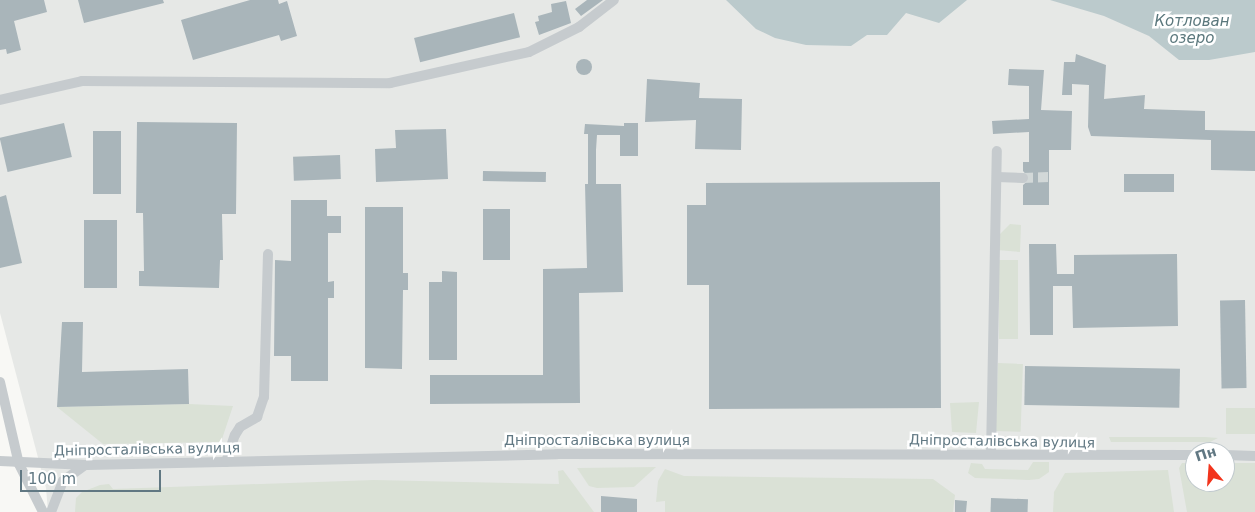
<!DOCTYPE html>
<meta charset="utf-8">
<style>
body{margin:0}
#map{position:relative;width:1255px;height:512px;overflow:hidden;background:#f8f8f5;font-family:"DejaVu Sans",sans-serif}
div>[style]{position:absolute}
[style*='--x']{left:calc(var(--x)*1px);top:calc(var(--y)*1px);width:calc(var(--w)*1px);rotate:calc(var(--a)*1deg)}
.built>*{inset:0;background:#e6e8e6}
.green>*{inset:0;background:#dae1d6;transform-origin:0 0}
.water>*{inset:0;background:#bbcacc}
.building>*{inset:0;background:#a9b5ba;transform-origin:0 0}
.round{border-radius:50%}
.minor-tunnel>*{height:10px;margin-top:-5px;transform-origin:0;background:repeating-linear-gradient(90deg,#d2d8d8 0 10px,transparent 0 15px)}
.minor>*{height:10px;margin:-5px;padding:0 5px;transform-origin:5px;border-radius:5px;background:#c6cbce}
span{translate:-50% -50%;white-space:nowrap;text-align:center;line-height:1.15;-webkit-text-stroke:5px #fff;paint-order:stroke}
.street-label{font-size:14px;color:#617883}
.water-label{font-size:15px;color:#5b787d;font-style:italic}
.north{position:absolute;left:1185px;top:442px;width:50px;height:50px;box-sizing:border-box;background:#fff;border:1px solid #c0c9cd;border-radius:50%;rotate:342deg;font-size:14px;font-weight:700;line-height:20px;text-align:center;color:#617883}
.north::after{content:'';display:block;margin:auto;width:18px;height:22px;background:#f2341c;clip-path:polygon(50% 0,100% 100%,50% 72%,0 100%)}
.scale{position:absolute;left:20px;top:470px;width:141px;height:22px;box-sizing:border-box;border:2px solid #617883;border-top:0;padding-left:6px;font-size:15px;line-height:18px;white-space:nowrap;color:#617883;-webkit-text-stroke:4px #fff;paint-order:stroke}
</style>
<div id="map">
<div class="built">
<i style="clip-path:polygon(evenodd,0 0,1255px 0,1255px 512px,48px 512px,46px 488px,0 313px,0 0,1195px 452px,1225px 452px,1225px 482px,1195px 482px,1195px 452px)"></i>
</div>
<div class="green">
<i style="clip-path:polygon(1010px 224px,1021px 225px,1020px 252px,997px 250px,998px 236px)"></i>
<i style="left:999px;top:260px;width:19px;height:79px"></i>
<i style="left:998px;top:363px;width:25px;height:68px;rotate:2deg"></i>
<i style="clip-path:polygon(979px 402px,976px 433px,952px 432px,950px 403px)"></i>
<i style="clip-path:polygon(189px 404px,233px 406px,221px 442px,103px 444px,57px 407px)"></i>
<i style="left:1226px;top:408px;width:29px;height:26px"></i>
<i style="clip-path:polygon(1109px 437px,1205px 437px,1218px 438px,1210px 442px,1111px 442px)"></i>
<i style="clip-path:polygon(1033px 462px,1049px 462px,1049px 472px,1039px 479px,1029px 480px,975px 478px,968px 473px,971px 463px,982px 464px,985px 469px,1028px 470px)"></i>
<i style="clip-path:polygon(1182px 463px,1195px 463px,1195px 482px,1225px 482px,1225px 463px,1255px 463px,1255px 512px,1187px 512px,1179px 468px)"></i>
<i style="clip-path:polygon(656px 467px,634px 487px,597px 488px,589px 486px,577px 468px)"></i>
<i style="clip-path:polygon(665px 469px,684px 476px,933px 479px,955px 495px,953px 512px,665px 512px,665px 501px,656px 502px,658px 481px)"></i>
<i style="clip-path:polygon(563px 470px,594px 512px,75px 512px,76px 498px,82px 492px,100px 485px,109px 484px,113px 489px,374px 480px,559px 484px,558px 471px)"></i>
<i style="clip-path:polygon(1168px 470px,1174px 512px,1053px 512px,1054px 492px,1065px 473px)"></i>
</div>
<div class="water">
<i style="clip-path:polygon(726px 0,967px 0,939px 23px,906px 13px,887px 35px,867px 35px,851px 46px,806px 45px,775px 38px,756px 29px)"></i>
<i style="clip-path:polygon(1050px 0,1255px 0,1255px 52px,1209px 60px,1179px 60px,1149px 36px,1104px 16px)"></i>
</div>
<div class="building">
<i style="clip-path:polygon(0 0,44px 0,47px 12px,14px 21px,21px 50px,7px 54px,6px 49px,0 50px)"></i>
<i style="clip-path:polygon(78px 0,163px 0,164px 3px,84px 23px)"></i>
<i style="clip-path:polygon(250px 0,278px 0,279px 4px,287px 1px,297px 36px,281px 41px,279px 35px,193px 60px,181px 20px)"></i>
<i style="clip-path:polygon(587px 0,603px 0,581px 16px,575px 9px)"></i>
<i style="clip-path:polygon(566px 1px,571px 23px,539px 35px,535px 22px,539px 21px,538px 16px,552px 12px,551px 4px)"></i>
<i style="left:514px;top:13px;width:25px;height:103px;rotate:76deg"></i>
<i style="clip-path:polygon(1076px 54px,1106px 65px,1104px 99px,1145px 95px,1144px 109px,1205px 111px,1205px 130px,1255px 131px,1255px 171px,1211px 170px,1211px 140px,1091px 136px,1088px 127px,1089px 85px,1072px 84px,1072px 95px,1062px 95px,1064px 62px,1075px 62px)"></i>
<i class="round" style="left:576px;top:59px;width:16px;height:16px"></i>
<i style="clip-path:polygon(1009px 69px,1044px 70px,1041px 110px,1072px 111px,1071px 150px,1049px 150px,1049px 205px,1023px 205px,1023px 185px,1030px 179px,1023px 171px,1023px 162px,1029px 162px,1029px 132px,993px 134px,992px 121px,1029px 119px,1029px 86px,1008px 85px)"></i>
<i style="clip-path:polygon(647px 79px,700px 83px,699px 98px,742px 99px,741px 150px,695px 149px,696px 120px,645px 122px)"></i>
<i style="clip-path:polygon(137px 122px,237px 123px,236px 214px,222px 214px,223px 260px,220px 260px,219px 288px,139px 286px,139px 271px,144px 271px,143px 213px,136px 213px)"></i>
<i style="left:64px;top:123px;width:35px;height:66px;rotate:77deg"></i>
<i style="clip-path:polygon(624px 123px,638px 123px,638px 156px,620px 156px,620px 135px,597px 135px,596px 150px,596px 184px,621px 184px,623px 292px,579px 293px,580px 403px,430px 404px,430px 375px,543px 375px,543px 269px,587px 268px,585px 184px,588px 184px,588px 134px,584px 134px,585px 124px,624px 126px)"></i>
<i style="clip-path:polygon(446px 129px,448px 179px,376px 182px,375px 149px,396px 148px,395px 130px)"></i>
<i style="left:93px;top:131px;width:28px;height:63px"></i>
<i style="left:340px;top:155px;width:24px;height:47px;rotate:88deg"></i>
<i style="left:483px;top:171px;width:63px;height:10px;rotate:1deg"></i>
<i style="left:1124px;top:174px;width:50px;height:18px"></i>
<i style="clip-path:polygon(940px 182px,941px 408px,709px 409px,709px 285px,687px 285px,687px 205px,706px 205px,706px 183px)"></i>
<i style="clip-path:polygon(6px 195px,22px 263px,0 268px,0 197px)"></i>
<i style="clip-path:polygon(291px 200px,327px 200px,327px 216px,341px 216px,341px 233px,328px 233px,328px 282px,334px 281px,334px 298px,328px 298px,328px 381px,291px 381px,291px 356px,274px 356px,275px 260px,291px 261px)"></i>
<i style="clip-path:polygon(365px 207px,403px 207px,403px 273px,408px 273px,408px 290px,403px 290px,402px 369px,365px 368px)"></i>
<i style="left:483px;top:209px;width:27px;height:51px"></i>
<i style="left:84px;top:220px;width:33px;height:68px"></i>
<i style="clip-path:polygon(1029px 244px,1056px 244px,1057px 274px,1074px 274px,1074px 255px,1177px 254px,1178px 326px,1073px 328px,1072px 286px,1053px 286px,1053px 335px,1030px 335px)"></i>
<i style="clip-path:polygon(442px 271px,457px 272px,457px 360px,429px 360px,429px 282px,442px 282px)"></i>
<i style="left:1245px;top:300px;width:88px;height:25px;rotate:89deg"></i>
<i style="clip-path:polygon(62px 322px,83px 322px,82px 372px,188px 369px,189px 404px,57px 407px)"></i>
<i style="left:1025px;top:366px;width:155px;height:39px;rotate:1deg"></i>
<i style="clip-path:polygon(601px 496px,637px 499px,637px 512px,601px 512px)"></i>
<i style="left:991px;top:498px;width:37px;height:14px;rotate:2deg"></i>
<i style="clip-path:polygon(955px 500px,967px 501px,966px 512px,955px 512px)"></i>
</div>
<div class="minor-tunnel">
<i style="--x:1023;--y:178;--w:26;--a:-2"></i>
</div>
<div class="minor">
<i style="--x:0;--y:100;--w:84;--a:-13"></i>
<i style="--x:82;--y:81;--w:308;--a:0.4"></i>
<i style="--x:390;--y:83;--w:142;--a:-12.6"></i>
<i style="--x:529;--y:52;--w:56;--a:-26.6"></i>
<i style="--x:579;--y:27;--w:44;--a:-37.6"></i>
<i style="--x:997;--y:177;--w:26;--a:2"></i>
<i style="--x:0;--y:382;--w:84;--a:77"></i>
<i style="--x:19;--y:464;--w:54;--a:63.4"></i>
<i style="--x:991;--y:454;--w:303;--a:-88.9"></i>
<i style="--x:1225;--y:455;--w:30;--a:2"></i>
<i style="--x:0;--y:461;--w:87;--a:2.6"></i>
<i style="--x:87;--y:465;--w:470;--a:-1.3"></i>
<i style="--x:557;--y:454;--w:638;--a:0.09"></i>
<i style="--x:226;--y:462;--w:28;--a:-72"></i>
<i style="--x:235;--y:435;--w:9;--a:-58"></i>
<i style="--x:240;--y:427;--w:20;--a:-30"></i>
<i style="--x:257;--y:417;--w:21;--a:-71"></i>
<i style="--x:264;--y:397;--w:143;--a:-88.4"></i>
<i style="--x:51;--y:512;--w:33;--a:-69"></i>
<i style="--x:63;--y:481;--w:26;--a:-36"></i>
</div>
<div class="street-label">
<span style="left:597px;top:440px">Дніпросталівська вулиця</span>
<span style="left:1002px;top:441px;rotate:1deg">Дніпросталівська вулиця</span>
<span style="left:147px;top:449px;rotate:-1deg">Дніпросталівська вулиця</span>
</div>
<div class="water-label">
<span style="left:1192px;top:30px">Котлован<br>озеро</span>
</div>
<div class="north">Пн</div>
<div class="scale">100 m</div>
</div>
